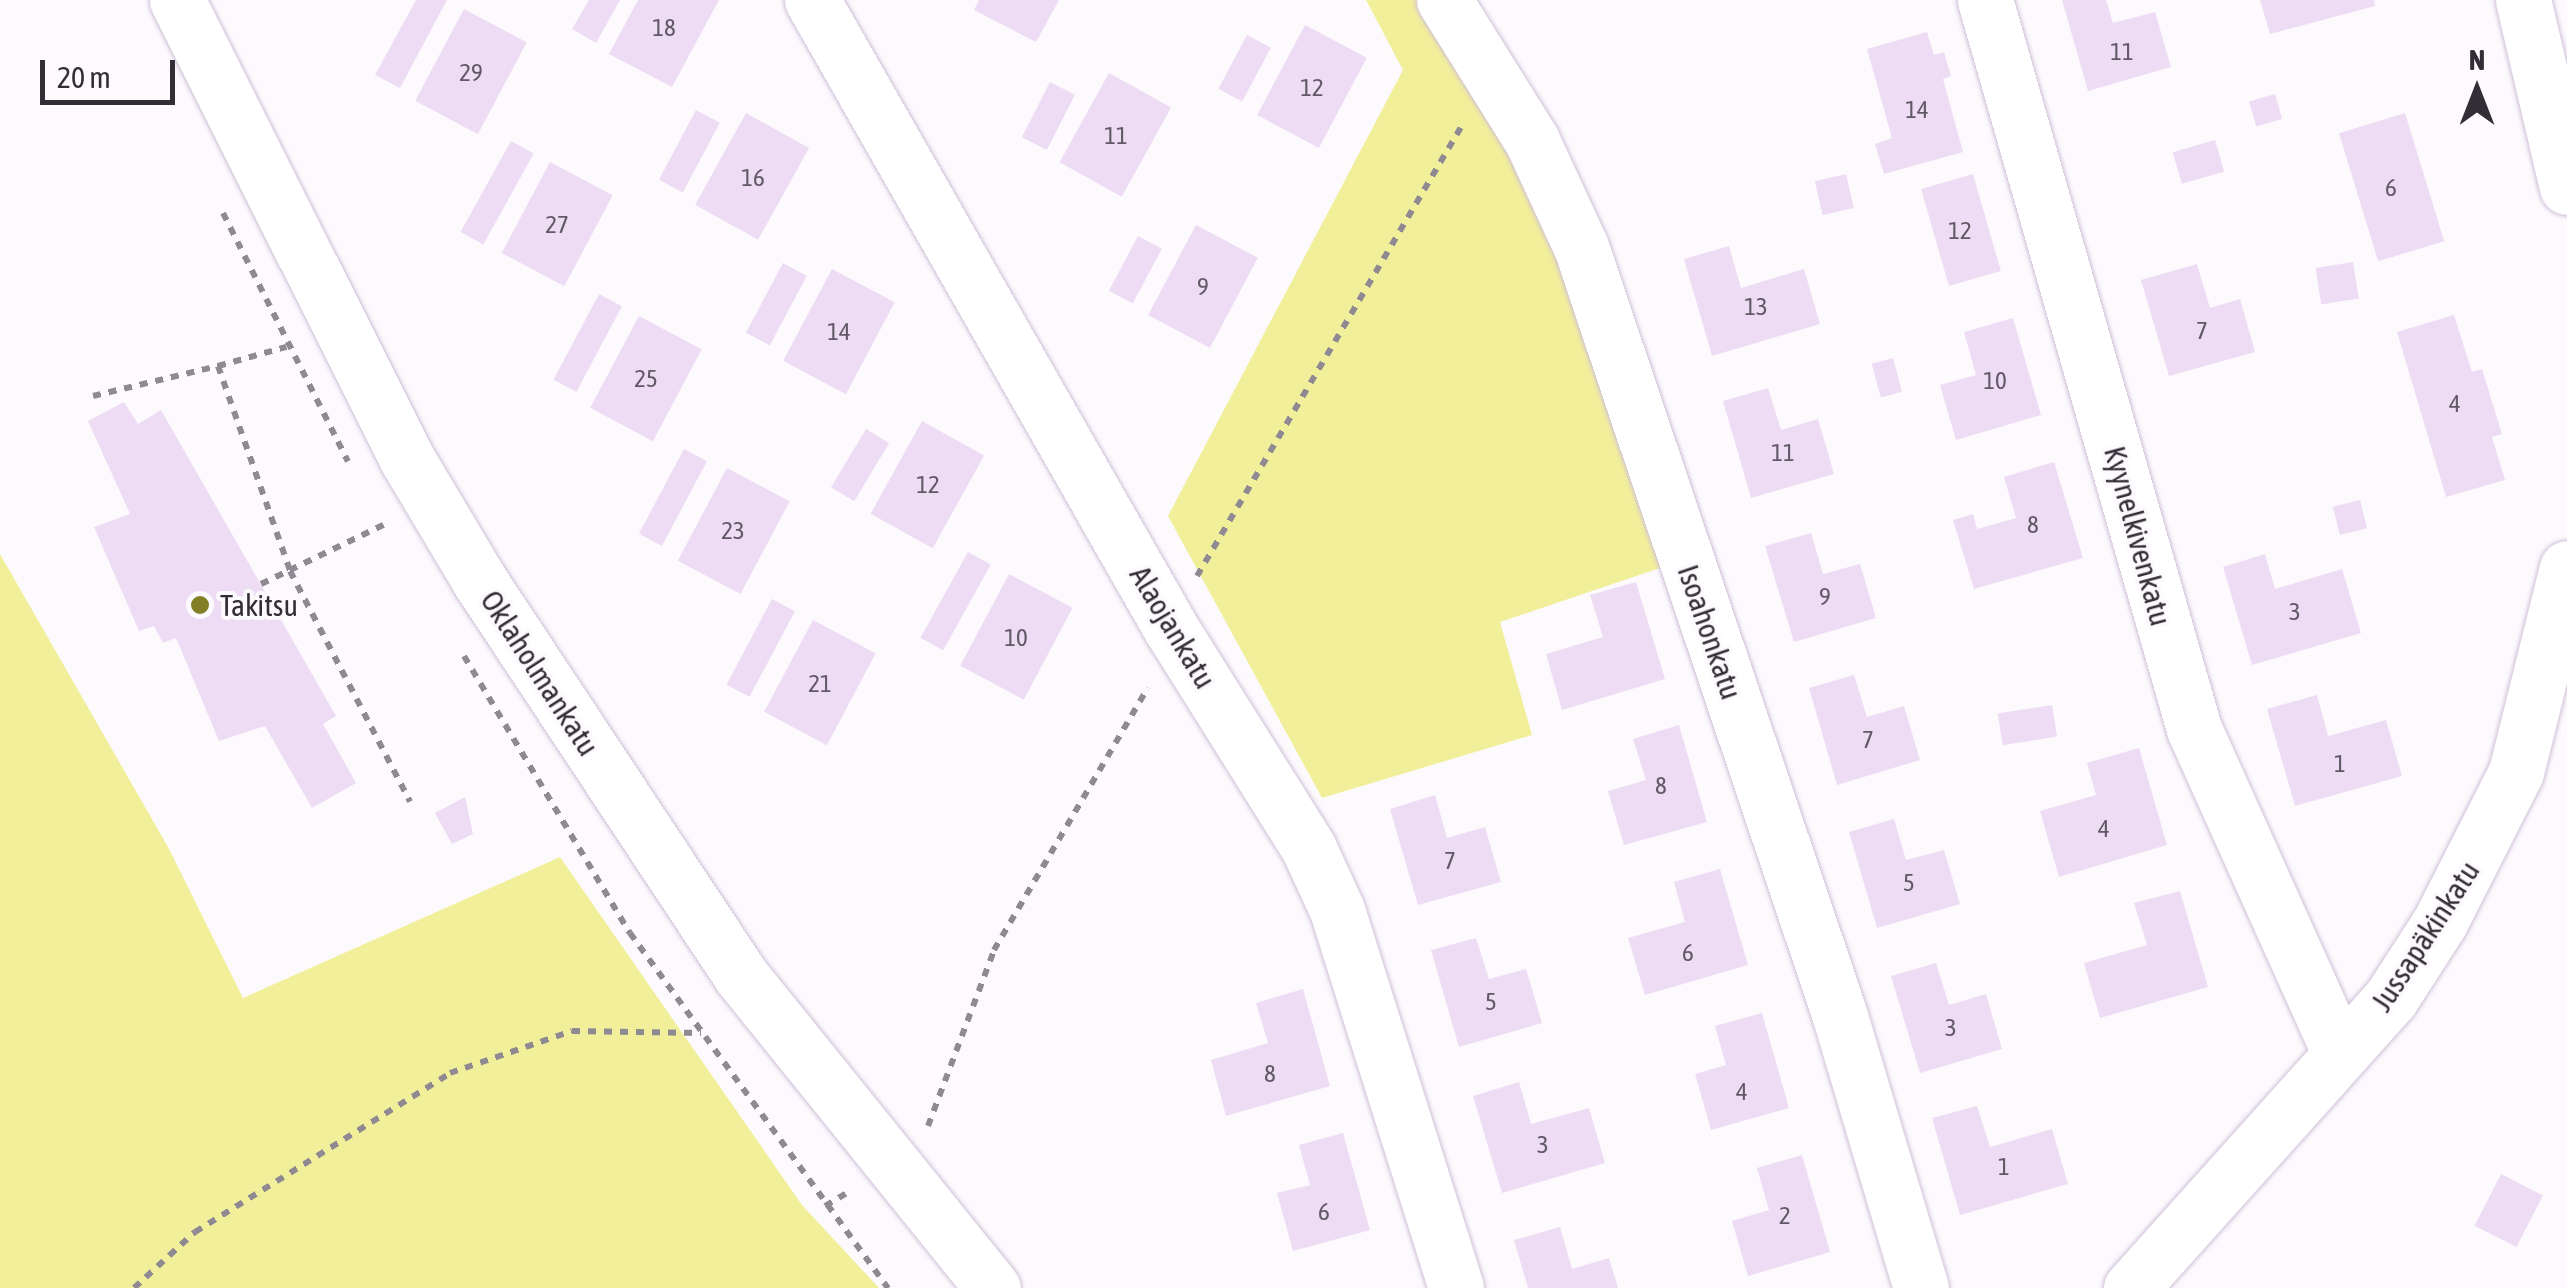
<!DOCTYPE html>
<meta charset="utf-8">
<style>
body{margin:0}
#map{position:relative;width:2567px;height:1288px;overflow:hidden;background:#fdfafe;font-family:"Asap Condensed",sans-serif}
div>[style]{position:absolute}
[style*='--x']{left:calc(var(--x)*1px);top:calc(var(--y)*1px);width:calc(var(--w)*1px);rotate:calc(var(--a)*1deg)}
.green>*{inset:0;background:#f2ef9b}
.building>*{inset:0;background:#eddcf4;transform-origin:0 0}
.path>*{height:6px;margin-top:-3px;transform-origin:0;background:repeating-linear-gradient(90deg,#8f8a91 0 8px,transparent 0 16px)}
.roads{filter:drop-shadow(0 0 2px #d0c0d7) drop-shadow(0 0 2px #d0c0d7)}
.minor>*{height:55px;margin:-27.5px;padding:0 27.5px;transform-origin:27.5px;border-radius:27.5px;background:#fff}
.dots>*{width:28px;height:28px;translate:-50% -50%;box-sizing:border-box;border:5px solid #fdfafe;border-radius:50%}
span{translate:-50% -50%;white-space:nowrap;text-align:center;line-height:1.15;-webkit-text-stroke:8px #fdfafe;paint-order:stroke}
.number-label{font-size:25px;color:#625966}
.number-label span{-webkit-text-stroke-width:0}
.street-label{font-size:30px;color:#332d36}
.poi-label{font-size:30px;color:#332d36}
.left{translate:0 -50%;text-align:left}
.north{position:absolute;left:2427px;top:40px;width:100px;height:100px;-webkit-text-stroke:8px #fdfafe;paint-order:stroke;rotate:0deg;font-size:28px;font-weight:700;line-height:40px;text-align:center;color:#332d36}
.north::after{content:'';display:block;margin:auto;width:35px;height:45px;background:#332d36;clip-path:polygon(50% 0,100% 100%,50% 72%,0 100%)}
.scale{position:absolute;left:40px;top:60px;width:135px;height:45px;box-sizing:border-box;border:5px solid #332d36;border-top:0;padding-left:12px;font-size:30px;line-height:35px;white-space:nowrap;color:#332d36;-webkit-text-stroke:8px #fdfafe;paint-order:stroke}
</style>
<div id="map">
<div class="green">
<i style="clip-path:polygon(1366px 0,1416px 0,1473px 78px,1559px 236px,1663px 567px,1500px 622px,1532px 735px,1322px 798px,1168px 516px,1403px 70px)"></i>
<i style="clip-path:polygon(0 554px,168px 847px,243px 998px,560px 857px,802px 1205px,879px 1288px,0 1288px)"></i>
</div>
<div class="building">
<i style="clip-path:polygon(416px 0,447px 0,400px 88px,375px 75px)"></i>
<i style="clip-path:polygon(589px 0,620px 0,596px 43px,572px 29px)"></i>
<i style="clip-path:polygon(638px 0,719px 0,672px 87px,609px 54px)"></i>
<i style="clip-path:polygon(979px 0,1059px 0,1036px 42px,974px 10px)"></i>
<i style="clip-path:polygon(2062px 0,2106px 0,2113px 23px,2155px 12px,2171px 67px,2088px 91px)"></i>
<i style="clip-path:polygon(2260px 0,2374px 0,2375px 6px,2270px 34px)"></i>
<i style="left:464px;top:9px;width:71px;height:104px;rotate:28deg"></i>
<i style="left:1305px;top:25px;width:70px;height:102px;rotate:28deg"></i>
<i style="clip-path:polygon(1927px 32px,1934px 55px,1944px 52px,1951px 76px,1943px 79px,1963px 152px,1884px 174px,1875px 144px,1892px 138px,1867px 49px)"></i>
<i style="left:1247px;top:35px;width:27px;height:61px;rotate:28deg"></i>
<i style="left:1109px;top:73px;width:71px;height:102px;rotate:29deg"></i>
<i style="left:1050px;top:82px;width:28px;height:62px;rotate:27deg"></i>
<i style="left:2275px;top:94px;width:26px;height:27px;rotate:74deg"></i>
<i style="left:696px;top:110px;width:27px;height:79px;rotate:28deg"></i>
<i style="left:746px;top:113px;width:72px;height:105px;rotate:29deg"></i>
<i style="left:2405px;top:113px;width:134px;height:69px;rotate:73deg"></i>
<i style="left:2215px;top:140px;width:33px;height:44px;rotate:74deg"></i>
<i style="left:511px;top:141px;width:26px;height:104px;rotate:29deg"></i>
<i style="left:550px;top:162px;width:71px;height:103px;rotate:28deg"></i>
<i style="left:1846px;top:174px;width:35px;height:32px;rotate:77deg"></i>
<i style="left:1973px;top:174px;width:101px;height:54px;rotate:74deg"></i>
<i style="left:1196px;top:225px;width:70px;height:102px;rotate:28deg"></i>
<i style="left:1138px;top:236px;width:27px;height:62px;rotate:28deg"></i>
<i style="clip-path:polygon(1729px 246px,1741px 288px,1804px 269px,1820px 324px,1712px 356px,1684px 259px)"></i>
<i style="left:2353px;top:262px;width:37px;height:38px;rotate:81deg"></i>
<i style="left:783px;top:263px;width:27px;height:79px;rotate:28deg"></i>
<i style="clip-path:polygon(2197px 264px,2210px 308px,2240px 299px,2255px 352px,2169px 376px,2141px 280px)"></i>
<i style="left:832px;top:269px;width:71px;height:104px;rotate:28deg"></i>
<i style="left:599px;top:294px;width:26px;height:97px;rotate:28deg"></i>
<i style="clip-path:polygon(2454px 315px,2472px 372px,2482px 369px,2502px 434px,2492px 437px,2505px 480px,2446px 497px,2397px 332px)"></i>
<i style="left:639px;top:316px;width:71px;height:104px;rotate:28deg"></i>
<i style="clip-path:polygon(2013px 318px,2041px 415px,1956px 440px,1940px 385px,1976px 375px,1964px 332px)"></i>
<i style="left:1893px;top:358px;width:35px;height:22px;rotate:75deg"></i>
<i style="clip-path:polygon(1768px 388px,1781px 430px,1818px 419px,1834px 474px,1751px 498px,1723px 401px)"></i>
<i style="clip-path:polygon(124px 402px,138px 424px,161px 410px,336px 716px,323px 724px,356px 783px,312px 808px,265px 726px,219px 741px,176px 638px,163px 643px,154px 626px,139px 631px,94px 527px,130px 514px,88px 421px)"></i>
<i style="left:922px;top:421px;width:71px;height:106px;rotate:29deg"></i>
<i style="left:866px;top:429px;width:27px;height:68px;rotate:31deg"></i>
<i style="left:684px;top:449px;width:26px;height:96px;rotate:28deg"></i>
<i style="clip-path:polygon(2054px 462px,2083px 558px,1974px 589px,1953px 520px,1973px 514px,1977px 529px,2016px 518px,2004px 477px)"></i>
<i style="left:727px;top:468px;width:71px;height:105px;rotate:28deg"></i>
<i style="left:2360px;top:500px;width:29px;height:28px;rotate:76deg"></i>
<i style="clip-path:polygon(1811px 533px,1823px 574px,1860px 564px,1876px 618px,1794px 642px,1765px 546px)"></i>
<i style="left:968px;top:552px;width:26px;height:98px;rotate:29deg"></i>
<i style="clip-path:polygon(2265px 554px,2275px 589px,2342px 569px,2361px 633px,2252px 665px,2223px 567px)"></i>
<i style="left:1009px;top:574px;width:72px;height:104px;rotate:28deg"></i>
<i style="clip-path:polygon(1636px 582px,1665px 679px,1562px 710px,1546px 654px,1603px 637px,1590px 595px)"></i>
<i style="left:772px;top:599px;width:26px;height:97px;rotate:28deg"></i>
<i style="left:813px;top:620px;width:71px;height:104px;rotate:28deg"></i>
<i style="clip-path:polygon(1854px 675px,1867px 717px,1904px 706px,1920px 760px,1837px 785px,1809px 688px)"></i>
<i style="clip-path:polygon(2317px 695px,2328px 736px,2386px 720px,2402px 776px,2295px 806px,2267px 709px)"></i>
<i style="left:2052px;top:705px;width:32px;height:55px;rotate:81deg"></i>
<i style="clip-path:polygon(1679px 725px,1707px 822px,1624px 845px,1608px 791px,1646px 780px,1633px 739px)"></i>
<i style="clip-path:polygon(2139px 748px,2167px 845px,2059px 877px,2040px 811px,2096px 795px,2087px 763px)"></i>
<i style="clip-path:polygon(1435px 795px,1447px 838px,1485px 827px,1501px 882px,1418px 905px,1390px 809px)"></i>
<i style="clip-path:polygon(465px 797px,473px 834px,452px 844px,435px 813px)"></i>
<i style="clip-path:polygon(1894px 819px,1906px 860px,1944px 850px,1960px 904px,1877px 928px,1849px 832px)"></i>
<i style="clip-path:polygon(1720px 869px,1748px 965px,1645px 995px,1628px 938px,1685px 922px,1674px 882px)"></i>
<i style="clip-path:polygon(2180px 891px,2208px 987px,2100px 1018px,2084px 963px,2147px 945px,2134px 903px)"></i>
<i style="clip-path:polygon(1476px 938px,1489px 979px,1526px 969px,1542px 1023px,1459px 1047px,1431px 950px)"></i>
<i style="clip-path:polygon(1936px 963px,1949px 1005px,1986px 994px,2002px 1049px,1920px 1073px,1891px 976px)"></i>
<i style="clip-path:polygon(1303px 989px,1330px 1086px,1226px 1116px,1211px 1060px,1268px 1043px,1256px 1003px)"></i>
<i style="clip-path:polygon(1762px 1013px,1789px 1108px,1711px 1130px,1695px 1074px,1726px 1065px,1715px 1026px)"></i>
<i style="clip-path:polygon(1519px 1082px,1531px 1124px,1589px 1108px,1605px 1163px,1502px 1193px,1473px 1096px)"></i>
<i style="clip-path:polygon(1977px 1106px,1990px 1147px,2052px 1129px,2068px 1184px,1960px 1215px,1932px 1118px)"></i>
<i style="clip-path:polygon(1343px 1133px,1370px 1230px,1293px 1251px,1277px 1193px,1310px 1185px,1299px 1145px)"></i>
<i style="clip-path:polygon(1802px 1155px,1830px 1252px,1748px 1276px,1732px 1221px,1769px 1210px,1757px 1168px)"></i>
<i style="left:2501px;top:1174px;width:47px;height:58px;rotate:27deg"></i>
<i style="clip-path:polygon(1560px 1227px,1572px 1269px,1609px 1258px,1618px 1288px,1528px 1288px,1514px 1240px)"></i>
</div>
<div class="path">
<i style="--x:223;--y:213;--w:278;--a:63.3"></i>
<i style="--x:218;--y:366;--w:71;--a:-15.6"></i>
<i style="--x:93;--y:396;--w:129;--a:-13.5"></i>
<i style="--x:218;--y:366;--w:217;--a:70.6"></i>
<i style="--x:290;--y:571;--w:260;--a:62.5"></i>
<i style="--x:1197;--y:576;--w:527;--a:-59.54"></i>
<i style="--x:261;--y:584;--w:138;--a:-25.8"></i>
<i style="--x:464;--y:656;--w:323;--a:59.1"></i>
<i style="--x:630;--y:933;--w:439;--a:54"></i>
<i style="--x:928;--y:1126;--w:188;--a:-69.4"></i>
<i style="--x:994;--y:950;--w:304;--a:-59.6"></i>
<i style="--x:825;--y:1206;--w:29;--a:-31"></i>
<i style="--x:134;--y:1288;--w:83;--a:-42.6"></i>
<i style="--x:195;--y:1232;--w:301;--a:-31.9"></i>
<i style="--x:450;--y:1073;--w:129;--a:-19"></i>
<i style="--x:572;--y:1031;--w:129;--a:0.9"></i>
</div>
<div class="roads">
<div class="minor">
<i style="--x:177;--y:0;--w:513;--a:63.39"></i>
<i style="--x:407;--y:459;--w:141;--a:59.2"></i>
<i style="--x:479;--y:580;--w:475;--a:56.5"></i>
<i style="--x:741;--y:976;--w:401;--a:51.1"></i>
<i style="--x:812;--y:0;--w:722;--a:60.27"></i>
<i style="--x:1170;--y:627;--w:262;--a:57.9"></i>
<i style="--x:1309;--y:849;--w:67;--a:65.3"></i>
<i style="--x:1337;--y:910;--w:396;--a:72.5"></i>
<i style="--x:1444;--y:0;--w:166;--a:58"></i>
<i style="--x:1532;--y:141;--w:117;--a:65.2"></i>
<i style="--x:1581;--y:247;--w:808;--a:71.39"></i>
<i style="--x:1839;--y:1013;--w:287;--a:73.4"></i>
<i style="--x:1985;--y:0;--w:758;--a:74"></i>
<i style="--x:2194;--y:729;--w:356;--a:65.8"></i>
<i style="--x:2523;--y:0;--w:192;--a:76.8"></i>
<i style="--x:2131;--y:1288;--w:389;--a:-48.1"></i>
<i style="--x:2391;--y:998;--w:90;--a:-57.2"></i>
<i style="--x:2440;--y:922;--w:168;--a:-63.1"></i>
<i style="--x:2516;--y:772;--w:210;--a:-76"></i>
</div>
</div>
<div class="dots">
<i style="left:200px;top:605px;background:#827e25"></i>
</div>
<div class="number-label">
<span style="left:664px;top:27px">18</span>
<span style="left:2122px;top:51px">11</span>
<span style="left:471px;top:72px">29</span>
<span style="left:1312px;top:87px">12</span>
<span style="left:1917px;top:109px">14</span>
<span style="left:1116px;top:135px">11</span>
<span style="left:753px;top:177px">16</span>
<span style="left:2391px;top:187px">6</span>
<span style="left:557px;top:224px">27</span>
<span style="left:1960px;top:230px">12</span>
<span style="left:1203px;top:286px">9</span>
<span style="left:1756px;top:306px">13</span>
<span style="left:2202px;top:330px">7</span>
<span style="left:839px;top:331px">14</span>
<span style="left:646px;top:378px">25</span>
<span style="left:1995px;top:380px">10</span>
<span style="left:2455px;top:403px">4</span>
<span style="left:1783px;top:452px">11</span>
<span style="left:928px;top:484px">12</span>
<span style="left:2033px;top:524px">8</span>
<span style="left:733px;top:530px">23</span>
<span style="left:1825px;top:596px">9</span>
<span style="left:2295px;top:611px">3</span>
<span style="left:1016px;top:637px">10</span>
<span style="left:820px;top:683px">21</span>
<span style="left:1868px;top:739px">7</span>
<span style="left:2340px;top:763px">1</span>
<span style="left:1661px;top:785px">8</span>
<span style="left:2104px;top:828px">4</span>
<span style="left:1450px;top:860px">7</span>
<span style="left:1909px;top:882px">5</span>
<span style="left:1688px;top:952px">6</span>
<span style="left:1491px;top:1001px">5</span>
<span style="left:1951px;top:1027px">3</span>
<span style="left:1270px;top:1073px">8</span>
<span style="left:1742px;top:1091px">4</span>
<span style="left:1543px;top:1144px">3</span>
<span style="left:2004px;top:1166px">1</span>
<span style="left:1324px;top:1211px">6</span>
<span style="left:1785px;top:1215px">2</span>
</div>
<div class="street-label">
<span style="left:2138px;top:536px;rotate:75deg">Kyynelkivenkatu</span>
<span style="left:1173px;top:627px;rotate:59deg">Alaojankatu</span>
<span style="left:1710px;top:632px;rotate:71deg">Isoahonkatu</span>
<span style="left:540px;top:673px;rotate:57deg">Oklaholmankatu</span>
<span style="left:2425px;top:936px;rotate:-57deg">Jussapäkinkatu</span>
</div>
<div class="poi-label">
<span class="left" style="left:220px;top:605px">Takitsu</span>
</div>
<div class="north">N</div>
<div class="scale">20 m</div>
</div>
